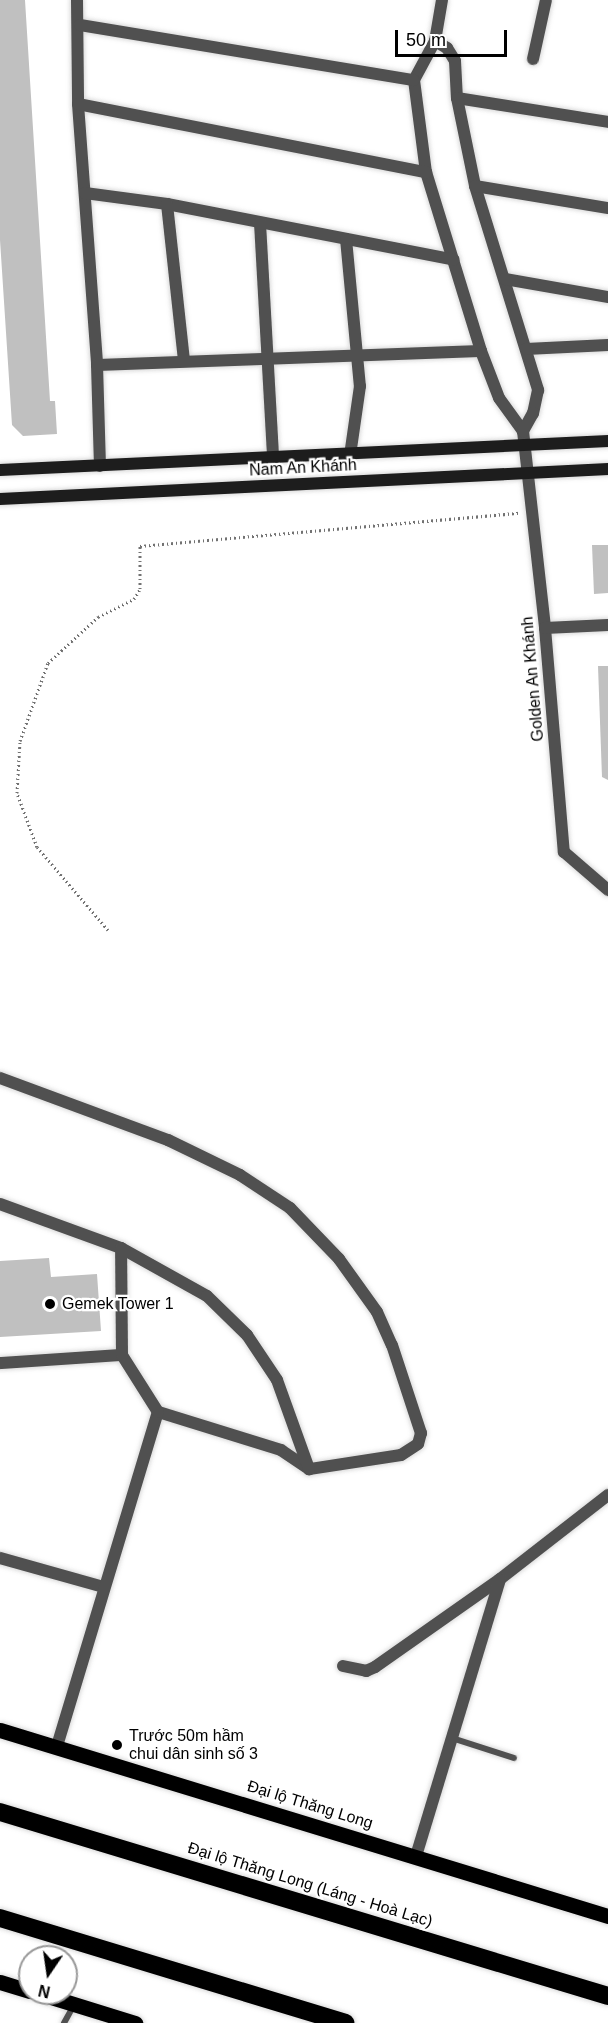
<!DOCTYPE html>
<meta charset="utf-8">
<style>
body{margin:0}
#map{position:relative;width:608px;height:2023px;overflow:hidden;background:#fff;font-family:Helvetica,sans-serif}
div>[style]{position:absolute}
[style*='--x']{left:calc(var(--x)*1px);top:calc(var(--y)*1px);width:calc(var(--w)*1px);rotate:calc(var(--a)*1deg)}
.building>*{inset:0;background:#c0c0c0}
.path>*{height:3px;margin-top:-1.5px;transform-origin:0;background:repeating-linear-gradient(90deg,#727272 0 1.5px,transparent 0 4.5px)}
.roads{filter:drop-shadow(0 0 2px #dbdbdb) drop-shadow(0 0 2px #dbdbdb)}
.lane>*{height:6px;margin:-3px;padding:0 3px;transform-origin:3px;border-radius:3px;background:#505050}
.street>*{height:12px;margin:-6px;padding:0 6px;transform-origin:6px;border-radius:6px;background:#505050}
.secondary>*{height:12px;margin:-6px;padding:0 6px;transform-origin:6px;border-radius:6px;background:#1d1d1d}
.primary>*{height:15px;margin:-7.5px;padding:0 7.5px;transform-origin:7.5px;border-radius:7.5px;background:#000}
.highway>*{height:18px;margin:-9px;padding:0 9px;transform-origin:9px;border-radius:9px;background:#000}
.dots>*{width:16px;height:16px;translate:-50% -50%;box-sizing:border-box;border:3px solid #fff;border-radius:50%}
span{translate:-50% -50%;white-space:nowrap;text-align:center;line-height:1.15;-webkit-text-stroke:4.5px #fff;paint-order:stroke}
.street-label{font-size:16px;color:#000}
.poi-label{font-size:16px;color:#000}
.left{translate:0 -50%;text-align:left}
.north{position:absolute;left:18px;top:1945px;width:60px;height:60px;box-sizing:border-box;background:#fff;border:2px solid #999;border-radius:50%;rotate:193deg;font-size:16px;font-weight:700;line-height:24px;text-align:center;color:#000}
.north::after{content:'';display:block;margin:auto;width:21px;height:27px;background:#000;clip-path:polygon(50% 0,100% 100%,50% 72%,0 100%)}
.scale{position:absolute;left:395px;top:30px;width:112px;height:27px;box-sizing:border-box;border:3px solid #000;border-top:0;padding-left:8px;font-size:18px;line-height:21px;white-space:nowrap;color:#000;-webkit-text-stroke:4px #fff;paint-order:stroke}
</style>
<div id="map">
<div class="building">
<i style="clip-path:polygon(0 0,25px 0,50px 401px,55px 401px,57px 434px,23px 436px,12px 425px,0 240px)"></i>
<i style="clip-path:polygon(592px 545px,608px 545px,608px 593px,594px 594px)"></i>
<i style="clip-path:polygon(598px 666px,608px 666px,608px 780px,602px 777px)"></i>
<i style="clip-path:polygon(49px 1258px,51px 1277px,97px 1274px,101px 1331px,0 1337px,0 1261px)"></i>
</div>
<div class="path">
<i style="--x:108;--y:930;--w:109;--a:-130.5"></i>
<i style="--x:37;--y:847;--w:58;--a:-110.3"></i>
<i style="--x:17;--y:793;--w:52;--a:-86.7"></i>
<i style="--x:20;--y:741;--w:83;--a:-70.3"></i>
<i style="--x:48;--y:663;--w:68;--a:-42.6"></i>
<i style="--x:98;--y:617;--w:40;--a:-26.6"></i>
<i style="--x:134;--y:599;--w:12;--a:-59"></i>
<i style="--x:140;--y:589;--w:43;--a:-90"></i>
<i style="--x:140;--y:546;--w:381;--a:-5"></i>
</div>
<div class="roads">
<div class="lane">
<i style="--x:452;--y:1738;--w:65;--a:17.9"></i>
<i style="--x:64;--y:2023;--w:21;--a:-61"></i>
</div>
<div class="street">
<i style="--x:77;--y:0;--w:104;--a:89.4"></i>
<i style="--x:78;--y:104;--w:262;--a:85.8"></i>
<i style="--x:97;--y:365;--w:101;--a:88.3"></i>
<i style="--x:442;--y:0;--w:42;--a:99.7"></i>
<i style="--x:435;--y:41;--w:44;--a:118.3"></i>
<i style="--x:414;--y:80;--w:93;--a:82.6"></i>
<i style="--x:426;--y:172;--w:187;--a:72.9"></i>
<i style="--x:481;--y:351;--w:50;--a:69"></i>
<i style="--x:499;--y:398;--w:41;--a:54"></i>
<i style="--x:523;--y:431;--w:198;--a:83.6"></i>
<i style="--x:545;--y:628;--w:225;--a:85.2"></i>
<i style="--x:564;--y:852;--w:58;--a:40.8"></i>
<i style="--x:80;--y:25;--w:338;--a:9.4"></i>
<i style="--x:435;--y:41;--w:14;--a:30"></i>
<i style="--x:447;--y:48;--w:15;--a:58"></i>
<i style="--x:455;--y:61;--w:37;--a:87"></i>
<i style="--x:457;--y:98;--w:153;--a:9"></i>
<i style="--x:533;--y:59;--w:60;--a:-77.6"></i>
<i style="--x:457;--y:98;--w:90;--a:78.4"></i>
<i style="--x:475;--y:186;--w:214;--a:72.8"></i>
<i style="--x:538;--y:390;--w:24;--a:102"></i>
<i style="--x:533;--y:413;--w:21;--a:119"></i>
<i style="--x:78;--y:104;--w:355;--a:11.1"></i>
<i style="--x:475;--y:186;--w:135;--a:9.4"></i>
<i style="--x:85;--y:193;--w:83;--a:7.6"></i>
<i style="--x:167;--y:204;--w:292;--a:11"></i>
<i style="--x:167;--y:204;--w:157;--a:83.8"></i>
<i style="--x:260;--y:223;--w:234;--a:86.8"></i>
<i style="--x:346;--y:239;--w:148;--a:84.6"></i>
<i style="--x:360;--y:386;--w:70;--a:98.2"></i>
<i style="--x:505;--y:279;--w:105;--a:9.9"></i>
<i style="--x:526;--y:349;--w:82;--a:-2.8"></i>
<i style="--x:97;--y:365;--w:384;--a:-2.1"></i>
<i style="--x:545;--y:628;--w:63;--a:-2.7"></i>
<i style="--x:0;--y:1078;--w:179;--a:20.3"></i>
<i style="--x:168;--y:1140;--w:80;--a:25.9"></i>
<i style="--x:240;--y:1175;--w:60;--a:33.4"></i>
<i style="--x:290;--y:1208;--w:71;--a:46.1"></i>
<i style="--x:339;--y:1259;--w:65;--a:54.4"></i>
<i style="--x:377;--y:1312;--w:36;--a:66"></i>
<i style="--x:392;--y:1345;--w:93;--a:71.8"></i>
<i style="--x:421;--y:1433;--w:11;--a:105"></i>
<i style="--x:418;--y:1444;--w:20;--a:147"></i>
<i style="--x:401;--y:1455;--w:93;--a:171.3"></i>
<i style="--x:309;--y:1469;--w:34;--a:-146"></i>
<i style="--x:281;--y:1450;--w:129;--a:-162.8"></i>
<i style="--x:0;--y:1204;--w:129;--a:20"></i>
<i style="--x:121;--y:1248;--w:98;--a:29.2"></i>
<i style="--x:207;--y:1296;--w:56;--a:44.3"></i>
<i style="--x:247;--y:1335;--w:54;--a:56.3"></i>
<i style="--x:277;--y:1380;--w:95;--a:70.2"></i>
<i style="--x:0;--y:1363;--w:122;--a:-3.8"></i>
<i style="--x:0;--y:1558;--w:108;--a:15.6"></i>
<i style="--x:343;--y:1666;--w:24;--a:12"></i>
<i style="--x:366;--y:1671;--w:10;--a:-24"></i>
<i style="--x:375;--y:1667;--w:153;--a:-35.1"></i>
<i style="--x:500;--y:1579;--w:137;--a:-37.9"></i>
<i style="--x:57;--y:1746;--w:349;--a:-73.2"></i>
<i style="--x:158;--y:1412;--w:67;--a:-122.3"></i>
<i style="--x:122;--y:1355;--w:107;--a:-90.5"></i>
<i style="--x:416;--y:1856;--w:289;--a:-73.1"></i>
</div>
<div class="secondary">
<i style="--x:0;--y:470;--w:609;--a:-2.73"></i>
<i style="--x:0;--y:499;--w:609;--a:-2.82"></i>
</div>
<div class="primary">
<i style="--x:0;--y:1730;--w:636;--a:17.01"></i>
<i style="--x:0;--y:1982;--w:31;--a:17"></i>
<i style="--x:38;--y:1993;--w:102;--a:17.2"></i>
</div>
<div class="highway">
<i style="--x:0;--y:1812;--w:635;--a:16.84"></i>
<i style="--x:0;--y:1918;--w:361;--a:16.9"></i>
</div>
</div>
<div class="dots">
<i style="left:50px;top:1304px;background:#000"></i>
<i style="left:117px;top:1745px;background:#000"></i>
</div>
<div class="street-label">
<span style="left:303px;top:468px;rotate:-3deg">Nam An Khánh</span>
<span style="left:533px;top:679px;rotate:-95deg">Golden An Khánh</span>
<span style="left:310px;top:1805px;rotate:17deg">Đại lộ Thăng Long</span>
<span style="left:310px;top:1885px;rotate:17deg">Đại lộ Thăng Long (Láng - Hoà Lạc)</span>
</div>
<div class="poi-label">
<span class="left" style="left:62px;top:1304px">Gemek Tower 1</span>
<span class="left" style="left:129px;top:1745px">Trước 50m hầm<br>chui dân sinh số 3</span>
</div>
<div class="north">N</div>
<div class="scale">50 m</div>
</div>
